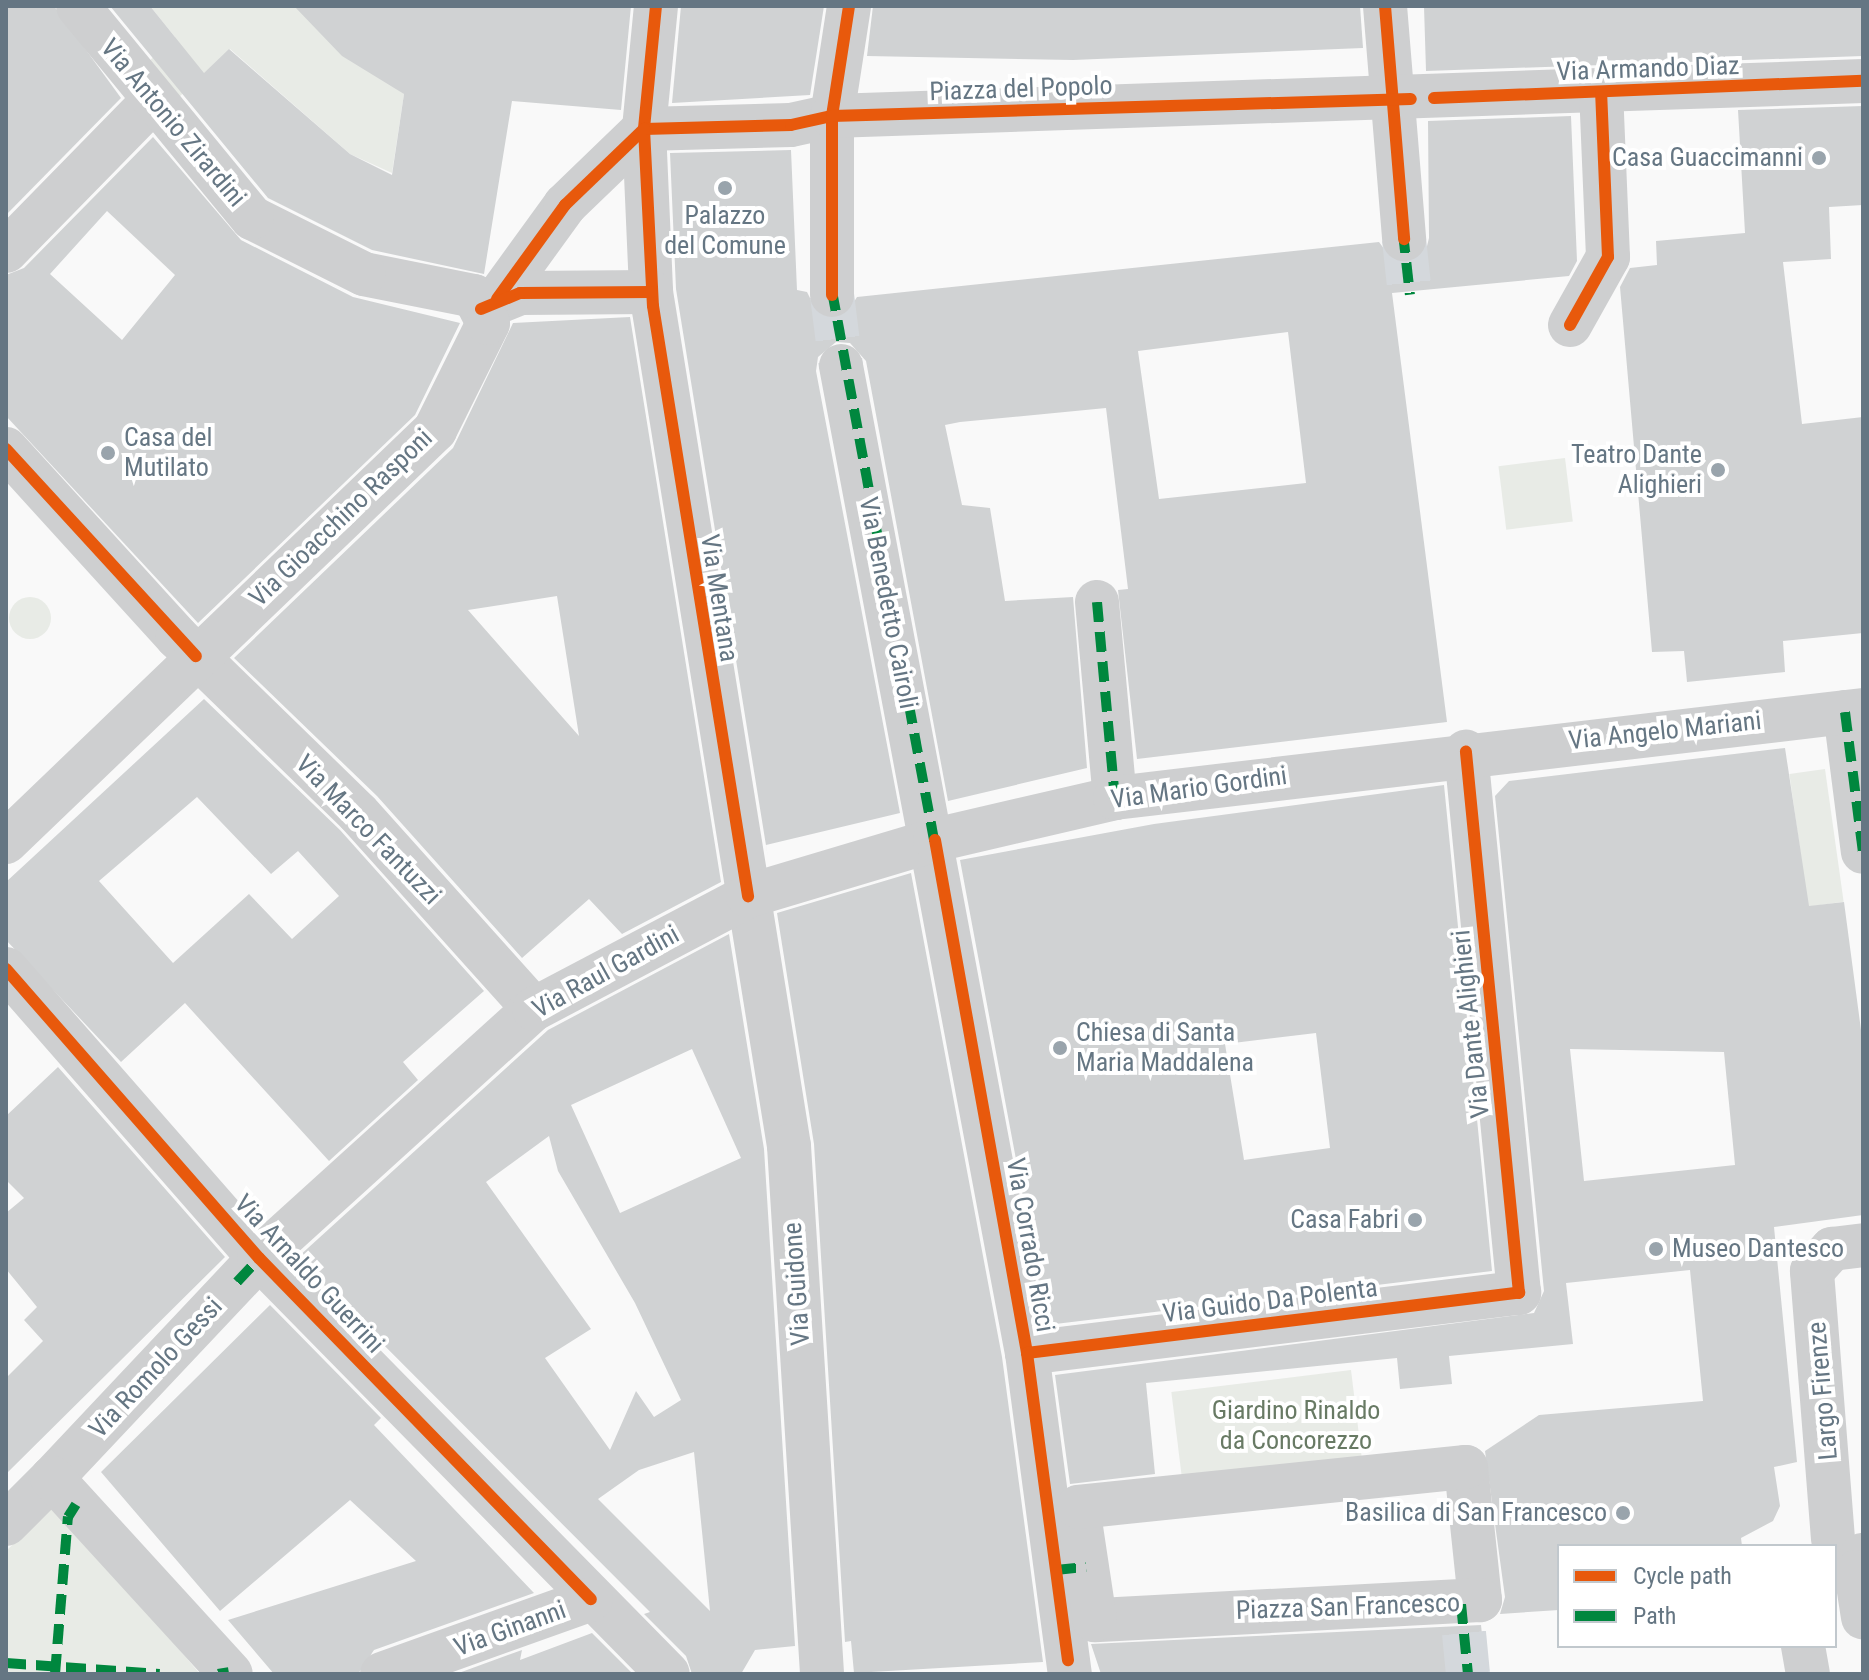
<!DOCTYPE html>
<style>
body{margin:0}
#map{position:relative;width:1869px;height:1680px;overflow:hidden;background:#f9f9f9;font-family:"Roboto Condensed",sans-serif}
div>[style]{position:absolute}
[style*='--x']{left:calc(var(--x)*1px);top:calc(var(--y)*1px);width:calc(var(--w)*1px);rotate:calc(var(--a)*1deg)}
.green>*{inset:0;background:#e8ebe6;transform-origin:0 0}
.round{border-radius:50%}
.building>*{inset:0;background:#d0d2d3}
.minor-tunnel>*{height:44px;margin-top:-22px;transform-origin:0;background:repeating-linear-gradient(90deg,#d4d8dc 0 44px,transparent 0 66px)}
.minor>*{height:44px;margin:-22px;padding:0 22px;transform-origin:22px;border-radius:22px;background:#cecfd0}
.quiet>*{height:10px;margin-top:-5px;transform-origin:0;background:repeating-linear-gradient(90deg,#00873e 0 20px,transparent 0 30px)}
.cycleway>*{height:12px;margin:-6px;padding:0 6px;transform-origin:6px;border-radius:6px;background:#e8590c}
.dots>*{width:22px;height:22px;translate:-50% -50%;box-sizing:border-box;border:4px solid #fff;border-radius:50%}
span{translate:-50% -50%;white-space:nowrap;text-align:center;line-height:1.15;-webkit-text-stroke:8px #fff;paint-order:stroke}
.street-label{font-size:26px;color:#657683}
.poi-label{font-size:26px;color:#657683}
.right{translate:-100% -50%;text-align:right}
.left{translate:0 -50%;text-align:left}
.park-label{font-size:26px;color:#687a64}
.frame{position:absolute;inset:0;border:8px solid #657683;pointer-events:none}
.legend{position:absolute;left:1557px;top:1544px;width:280px;height:104px;box-sizing:border-box;background:#fff;border:2px solid #c1c8cd;margin:0;padding:10px 14px;list-style:none;font-size:24px;color:#657683}
.legend li{display:flex;align-items:center;gap:16px;height:40px}
.legend b{width:40px;border:2px solid #c1c8cd}
</style>
<div id="map">
<div class="green">
<i style="clip-path:polygon(150px 6px,294px 6px,404px 94px,392px 173px,350px 154px,230px 49px,177px 99px,147px 63px,175px 37px)"></i>
<i style="left:1565px;top:458px;width:64px;height:67px;rotate:83deg"></i>
<i class="round" style="left:9px;top:597px;width:42px;height:42px"></i>
<i style="left:1825px;top:769px;width:134px;height:36px;rotate:82deg"></i>
<i style="left:1351px;top:1370px;width:101px;height:181px;rotate:83deg"></i>
<i style="clip-path:polygon(56px 1503px,200px 1674px,6px 1674px,6px 1551px)"></i>
</div>
<div class="building">
<i style="clip-path:polygon(6px 6px,54px 6px,121px 98px,6px 215px)"></i>
<i style="clip-path:polygon(110px 6px,150px 6px,204px 73px,229px 49px,350px 154px,392px 175px,404px 94px,342px 56px,294px 6px,631px 6px,621px 110px,512px 101px,484px 274px,372px 250px,268px 198px)"></i>
<i style="clip-path:polygon(681px 6px,824px 6px,810px 95px,672px 103px)"></i>
<i style="clip-path:polygon(873px 6px,1360px 6px,1363px 48px,1073px 60px,867px 56px)"></i>
<i style="clip-path:polygon(1424px 6px,1863px 6px,1863px 56px,1426px 71px)"></i>
<i style="clip-path:polygon(1863px 106px,1863px 205px,1829px 207px,1831px 259px,1783px 262px,1802px 424px,1863px 417px,1863px 633px,1783px 641px,1785px 672px,1687px 682px,1684px 651px,1652px 652px,1620px 287px,1630px 268px,1657px 265px,1656px 241px,1745px 233px,1738px 110px)"></i>
<i style="clip-path:polygon(evenodd,1571px 116px,1577px 261px,1569px 276px,1392px 293px,1447px 722px,1137px 759px,1118px 590px,1128px 589px,1106px 408px,960px 422px,945px 425px,962px 505px,990px 508px,1005px 601px,1073px 597px,1087px 768px,948px 801px,866px 361px,850px 343px,836px 342px,818px 357px,816px 371px,900px 813px,766px 845px,769px 864px,676px 289px,670px 153px,791px 150px,797px 290px,807px 292px,819px 316px,833px 320px,845px 316px,857px 297px,1379px 242px,1393px 261px,1407px 264px,1426px 250px,1429px 238px,1428px 121px,1571px 116px,1288px 332px,1306px 483px,1159px 499px,1138px 351px,1288px 332px)"></i>
<i style="clip-path:polygon(evenodd,153px 137px,241px 240px,353px 297px,460px 323px,415px 415px,198px 623px,6px 416px,6px 275px,24px 268px,153px 137px,107px 211px,175px 275px,122px 340px,50px 274px,107px 211px)"></i>
<i style="clip-path:polygon(evenodd,630px 317px,721px 882px,622px 934px,589px 899px,522px 958px,377px 796px,234px 658px,453px 448px,513px 323px,630px 317px,557px 596px,579px 736px,468px 610px,557px 596px)"></i>
<i style="clip-path:polygon(evenodd,204px 699px,340px 830px,484px 991px,403px 1062px,418px 1080px,329px 1161px,185px 1003px,121px 1062px,6px 940px,6px 882px,204px 699px,197px 797px,271px 874px,298px 851px,339px 896px,292px 939px,249px 894px,173px 963px,99px 881px,197px 797px)"></i>
<i style="clip-path:polygon(evenodd,1785px 748px,1809px 906px,1844px 902px,1863px 1045px,1863px 1215px,1774px 1227px,1797px 1462px,1774px 1467px,1780px 1506px,1773px 1521px,1741px 1538px,1742px 1546px,1559px 1546px,1559px 1610px,1500px 1614px,1505px 1597px,1485px 1451px,1539px 1415px,1703px 1401px,1690px 1270px,1566px 1283px,1573px 1344px,1449px 1356px,1452px 1384px,1400px 1389px,1397px 1358px,1146px 1383px,1155px 1474px,1070px 1484px,1055px 1375px,1534px 1313px,1544px 1291px,1495px 796px,1509px 781px,1785px 748px,1570px 1049px,1724px 1052px,1735px 1165px,1584px 1181px,1570px 1049px)"></i>
<i style="clip-path:polygon(evenodd,1444px 785px,1492px 1271px,1047px 1325px,960px 860px,1154px 824px,1444px 785px,1316px 1033px,1330px 1148px,1244px 1160px,1225px 1044px,1316px 1033px)"></i>
<i style="clip-path:polygon(911px 873px,1002px 1357px,1043px 1662px,854px 1673px,851px 1641px,845px 1642px,814px 1144px,777px 913px)"></i>
<i style="clip-path:polygon(evenodd,729px 934px,764px 1149px,795px 1646px,755px 1650px,741px 1674px,692px 1674px,686px 1656px,644px 1614px,650px 1612px,297px 1258px,548px 1030px,729px 934px,692px 1049px,741px 1158px,620px 1213px,571px 1105px,692px 1049px,729px 934px,549px 1136px,558px 1171px,635px 1303px,681px 1400px,654px 1417px,636px 1391px,610px 1450px,545px 1358px,591px 1329px,486px 1182px,549px 1136px,729px 934px,694px 1452px,710px 1611px,598px 1499px,639px 1470px,694px 1452px)"></i>
<i style="clip-path:polygon(58px 1067px,225px 1257px,6px 1474px,6px 1378px,43px 1341px,24px 1320px,37px 1307px,6px 1269px,6px 1213px,24px 1198px,6px 1180px,6px 1116px)"></i>
<i style="clip-path:polygon(270px 1305px,381px 1418px,374px 1425px,534px 1593px,374px 1650px,358px 1674px,274px 1674px,228px 1620px,416px 1561px,350px 1500px,220px 1611px,101px 1472px)"></i>
<i style="clip-path:polygon(1481px 1625px,1486px 1674px,1101px 1674px,1091px 1644px)"></i>
<i style="clip-path:polygon(592px 1633px,633px 1674px,456px 1674px,522px 1650px,520px 1660px)"></i>
</div>
<div class="minor-tunnel">
<i style="--x:1404;--y:239;--w:56;--a:83.9"></i>
<i style="--x:832;--y:295;--w:72;--a:82.8"></i>
<i style="--x:1464;--y:1633;--w:41;--a:84.4"></i>
</div>
<div class="minor">
<i style="--x:656;--y:6;--w:124;--a:95.6"></i>
<i style="--x:644;--y:129;--w:163;--a:87.5"></i>
<i style="--x:651;--y:292;--w:865;--a:80.82"></i>
<i style="--x:789;--y:1146;--w:529;--a:86.42"></i>
<i style="--x:1385;--y:6;--w:234;--a:85.3"></i>
<i style="--x:644;--y:129;--w:147;--a:-1.6"></i>
<i style="--x:791;--y:125;--w:42;--a:-12.4"></i>
<i style="--x:832;--y:116;--w:111;--a:-81.2"></i>
<i style="--x:6;--y:251;--w:209;--a:-45.6"></i>
<i style="--x:832;--y:295;--w:179;--a:-90"></i>
<i style="--x:832;--y:116;--w:1032;--a:-1.94"></i>
<i style="--x:497;--y:299;--w:116;--a:-54.1"></i>
<i style="--x:565;--y:205;--w:110;--a:-43.9"></i>
<i style="--x:483;--y:308;--w:40;--a:-22"></i>
<i style="--x:520;--y:293;--w:131;--a:-0.4"></i>
<i style="--x:1570;--y:325;--w:78;--a:-60.8"></i>
<i style="--x:1608;--y:257;--w:164;--a:-92.4"></i>
<i style="--x:841;--y:366;--w:1004;--a:79.33"></i>
<i style="--x:1027;--y:1353;--w:324;--a:82.4"></i>
<i style="--x:6;--y:449;--w:254;--a:47.7"></i>
<i style="--x:177;--y:637;--w:252;--a:44.2"></i>
<i style="--x:358;--y:813;--w:263;--a:48.1"></i>
<i style="--x:1097;--y:602;--w:197;--a:84.8"></i>
<i style="--x:1845;--y:712;--w:141;--a:82.7"></i>
<i style="--x:6;--y:842;--w:595;--a:-43.84"></i>
<i style="--x:435;--y:430;--w:119;--a:-63.6"></i>
<i style="--x:488;--y:323;--w:30;--a:-117"></i>
<i style="--x:474;--y:296;--w:112;--a:-168.7"></i>
<i style="--x:364;--y:274;--w:125;--a:-153.4"></i>
<i style="--x:252;--y:218;--w:274;--a:-129.4"></i>
<i style="--x:6;--y:969;--w:384;--a:48.8"></i>
<i style="--x:259;--y:1258;--w:583;--a:45.49"></i>
<i style="--x:1027;--y:1353;--w:496;--a:-7"></i>
<i style="--x:1519;--y:1293;--w:544;--a:-95.6"></i>
<i style="--x:1466;--y:1467;--w:134;--a:84"></i>
<i style="--x:1480;--y:1600;--w:386;--a:177"></i>
<i style="--x:1095;--y:1620;--w:114;--a:-98.6"></i>
<i style="--x:1078;--y:1507;--w:390;--a:-5.9"></i>
<i style="--x:52;--y:1478;--w:302;--a:-46.7"></i>
<i style="--x:259;--y:1258;--w:371;--a:-42.2"></i>
<i style="--x:534;--y:1009;--w:242;--a:-27.8"></i>
<i style="--x:748;--y:896;--w:195;--a:-16.7"></i>
<i style="--x:935;--y:840;--w:185;--a:-13.1"></i>
<i style="--x:1115;--y:798;--w:753;--a:-6.71"></i>
<i style="--x:6;--y:1524;--w:65;--a:-45"></i>
<i style="--x:52;--y:1478;--w:265;--a:47.6"></i>
<i style="--x:1833;--y:1539;--w:269;--a:-94.5"></i>
<i style="--x:1812;--y:1271;--w:30;--a:-48"></i>
<i style="--x:1832;--y:1249;--w:31;--a:-7"></i>
<i style="--x:1862;--y:1555;--w:18;--a:109"></i>
<i style="--x:1856;--y:1572;--w:46;--a:81.2"></i>
<i style="--x:1803;--y:1646;--w:28;--a:80"></i>
<i style="--x:382;--y:1674;--w:222;--a:-19.7"></i>
</div>
<div class="quiet">
<i style="--x:1403;--y:233;--w:62;--a:83.6"></i>
<i style="--x:832;--y:291;--w:563;--a:79.47"></i>
<i style="--x:1097;--y:602;--w:197;--a:84.8"></i>
<i style="--x:1845;--y:712;--w:141;--a:82.7"></i>
<i style="--x:237;--y:1282;--w:33;--a:-47"></i>
<i style="--x:1056;--y:1570;--w:30;--a:-6"></i>
<i style="--x:1461;--y:1604;--w:70;--a:84.3"></i>
<i style="--x:6;--y:1663;--w:154;--a:4.1"></i>
<i style="--x:55;--y:1674;--w:158;--a:-85.3"></i>
<i style="--x:68;--y:1517;--w:15;--a:-58"></i>
<i style="--x:218;--y:1674;--w:11;--a:-10"></i>
</div>
<div class="cycleway">
<i style="--x:656;--y:6;--w:124;--a:95.6"></i>
<i style="--x:644;--y:129;--w:177;--a:87.1"></i>
<i style="--x:653;--y:306;--w:598;--a:80.85"></i>
<i style="--x:1385;--y:6;--w:234;--a:85.3"></i>
<i style="--x:1434;--y:98;--w:429;--a:-2.3"></i>
<i style="--x:644;--y:129;--w:147;--a:-1.6"></i>
<i style="--x:791;--y:125;--w:42;--a:-12.4"></i>
<i style="--x:832;--y:116;--w:111;--a:-81.2"></i>
<i style="--x:832;--y:295;--w:179;--a:-90"></i>
<i style="--x:832;--y:116;--w:579;--a:-1.68"></i>
<i style="--x:497;--y:299;--w:116;--a:-54.1"></i>
<i style="--x:565;--y:205;--w:110;--a:-43.9"></i>
<i style="--x:481;--y:309;--w:42;--a:-22.3"></i>
<i style="--x:520;--y:293;--w:131;--a:-0.4"></i>
<i style="--x:1570;--y:325;--w:78;--a:-60.8"></i>
<i style="--x:1608;--y:257;--w:164;--a:-92.4"></i>
<i style="--x:6;--y:449;--w:281;--a:47.5"></i>
<i style="--x:935;--y:840;--w:521;--a:79.83"></i>
<i style="--x:1027;--y:1353;--w:310;--a:82.4"></i>
<i style="--x:6;--y:969;--w:384;--a:48.8"></i>
<i style="--x:259;--y:1258;--w:476;--a:45.8"></i>
<i style="--x:1027;--y:1353;--w:496;--a:-7"></i>
<i style="--x:1519;--y:1293;--w:544;--a:-95.6"></i>
</div>
<div class="dots">
<i style="left:1819px;top:158px;background:#99a4ac"></i>
<i style="left:725px;top:188px;background:#99a4ac"></i>
<i style="left:108px;top:453px;background:#99a4ac"></i>
<i style="left:1718px;top:470px;background:#99a4ac"></i>
<i style="left:1060px;top:1048px;background:#99a4ac"></i>
<i style="left:1415px;top:1220px;background:#99a4ac"></i>
<i style="left:1656px;top:1249px;background:#99a4ac"></i>
<i style="left:1623px;top:1513px;background:#99a4ac"></i>
</div>
<div class="street-label">
<span style="left:1648px;top:69px;rotate:-2deg">Via Armando Diaz</span>
<span style="left:1021px;top:89px;rotate:-2deg">Piazza del Popolo</span>
<span style="left:173px;top:123px;rotate:50deg">Via Antonio Zirardini</span>
<span style="left:341px;top:518px;rotate:-44deg">Via Gioacchino Rasponi</span>
<span style="left:719px;top:598px;rotate:81deg">Via Mentana</span>
<span style="left:888px;top:603px;rotate:79deg">Via Benedetto Cairoli</span>
<span style="left:1665px;top:731px;rotate:-6deg">Via Angelo Mariani</span>
<span style="left:1199px;top:788px;rotate:-8deg">Via Mario Gordini</span>
<span style="left:368px;top:830px;rotate:46deg">Via Marco Fantuzzi</span>
<span style="left:606px;top:972px;rotate:-29deg">Via Raul Gardini</span>
<span style="left:1471px;top:1024px;rotate:-96deg">Via Dante Alighieri</span>
<span style="left:1030px;top:1245px;rotate:80deg">Via Corrado Ricci</span>
<span style="left:309px;top:1274px;rotate:47deg">Via Arnaldo Guerrini</span>
<span style="left:797px;top:1284px;rotate:-94deg">Via Guidone</span>
<span style="left:1270px;top:1301px;rotate:-7deg">Via Guido Da Polenta</span>
<span style="left:156px;top:1368px;rotate:-47deg">Via Romolo Gessi</span>
<span style="left:1823px;top:1391px;rotate:-95deg">Largo Firenze</span>
<span style="left:1348px;top:1607px;rotate:-2deg">Piazza San Francesco</span>
<span style="left:510px;top:1629px;rotate:-20deg">Via Ginanni</span>
</div>
<div class="poi-label">
<span class="right" style="left:1803px;top:158px">Casa Guaccimanni</span>
<span style="left:725px;top:231px">Palazzo<br>del Comune</span>
<span class="left" style="left:124px;top:453px">Casa del<br>Mutilato</span>
<span class="right" style="left:1702px;top:470px">Teatro Dante<br>Alighieri</span>
<span class="left" style="left:1076px;top:1048px">Chiesa di Santa<br>Maria Maddalena</span>
<span class="right" style="left:1399px;top:1220px">Casa Fabri</span>
<span class="left" style="left:1672px;top:1249px">Museo Dantesco</span>
<span class="right" style="left:1607px;top:1513px">Basilica di San Francesco</span>
</div>
<div class="park-label">
<span style="left:1296px;top:1426px">Giardino Rinaldo<br>da Concorezzo</span>
</div>
<div class="frame"></div>
<ul class="legend">
<li><b style="height:10px;background:#e8590c"></b>Cycle path</li>
<li><b style="height:10px;background:#00873e"></b>Path</li>
</ul>
</div>
